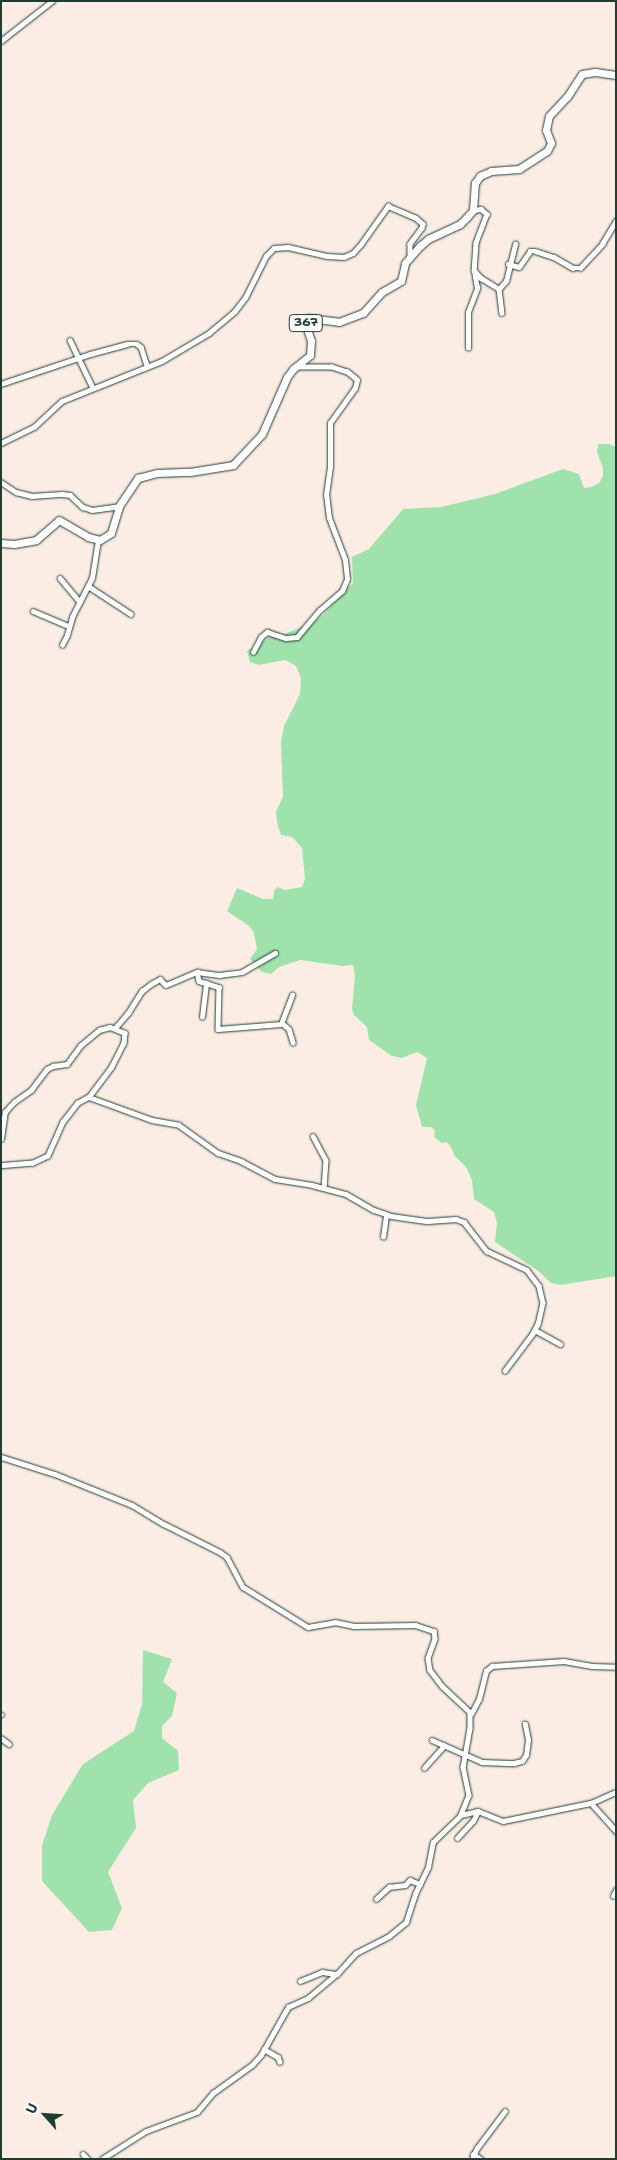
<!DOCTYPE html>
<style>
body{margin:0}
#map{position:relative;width:617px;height:2160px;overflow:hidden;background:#fbede3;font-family:"Shantell Sans",sans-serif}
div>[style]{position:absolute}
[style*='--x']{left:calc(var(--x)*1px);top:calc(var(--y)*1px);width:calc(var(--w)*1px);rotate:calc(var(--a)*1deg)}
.green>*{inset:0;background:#a0e2ac}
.roads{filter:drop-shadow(0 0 1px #1f3d34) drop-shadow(0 0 1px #1f3d34)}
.street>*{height:4.5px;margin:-2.25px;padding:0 2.25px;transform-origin:2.25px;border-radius:2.25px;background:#fff}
.primary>*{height:7px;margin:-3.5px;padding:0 3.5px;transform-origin:3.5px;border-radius:3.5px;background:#fff}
span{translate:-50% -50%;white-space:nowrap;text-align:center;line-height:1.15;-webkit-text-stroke:5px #fff;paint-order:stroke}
.shield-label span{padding:1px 4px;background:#fff;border:1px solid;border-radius:4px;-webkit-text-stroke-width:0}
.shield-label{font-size:12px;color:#1f3d34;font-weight:700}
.frame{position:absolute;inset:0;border:2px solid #1f3d34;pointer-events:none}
.north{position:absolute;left:20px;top:2090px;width:50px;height:50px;-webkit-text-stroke:4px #fff;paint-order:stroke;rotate:296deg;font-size:14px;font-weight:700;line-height:20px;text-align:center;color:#1f3d34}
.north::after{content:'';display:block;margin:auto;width:18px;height:22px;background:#1f3d34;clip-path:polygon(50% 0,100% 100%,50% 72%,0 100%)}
</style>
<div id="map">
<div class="green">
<i style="clip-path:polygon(598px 444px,609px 444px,616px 447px,616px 1276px,561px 1285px,551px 1283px,537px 1270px,495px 1242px,497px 1223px,494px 1212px,474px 1199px,472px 1180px,466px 1167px,454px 1155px,452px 1149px,447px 1142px,442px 1143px,434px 1137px,435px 1130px,431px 1127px,422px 1127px,416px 1105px,427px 1058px,417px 1052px,402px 1058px,392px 1056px,369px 1040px,367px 1027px,354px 1015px,352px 1009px,355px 975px,353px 965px,343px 966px,300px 960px,279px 967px,271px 974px,262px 972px,250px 959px,257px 949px,254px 933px,249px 926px,227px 911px,237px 888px,263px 899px,273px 899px,274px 890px,278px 887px,285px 890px,302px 887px,305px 879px,302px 848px,292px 837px,281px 835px,277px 823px,276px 811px,283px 797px,281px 742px,284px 726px,300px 694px,301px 678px,296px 666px,285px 660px,259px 665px,250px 662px,247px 651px,272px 636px,285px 634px,303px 626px,308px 627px,323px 615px,353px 583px,352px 557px,369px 549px,403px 509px,441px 507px,495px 494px,563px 469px,579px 474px,584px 488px,592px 487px,599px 483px,603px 476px,603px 468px,597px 452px)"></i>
<i style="clip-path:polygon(143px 1650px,172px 1659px,163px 1682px,177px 1693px,172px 1716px,162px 1726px,162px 1738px,178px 1751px,179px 1770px,148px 1783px,133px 1800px,136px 1828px,108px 1872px,122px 1908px,112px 1930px,89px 1932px,42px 1881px,42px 1846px,52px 1815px,83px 1764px,134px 1731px,142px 1704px)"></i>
</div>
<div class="roads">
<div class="street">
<i style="--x:1;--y:41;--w:65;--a:-38.1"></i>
<i style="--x:473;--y:210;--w:8;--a:-7"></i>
<i style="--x:481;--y:209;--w:8;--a:40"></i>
<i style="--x:487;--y:214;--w:31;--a:111"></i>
<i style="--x:476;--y:243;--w:27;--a:94"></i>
<i style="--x:474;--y:270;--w:11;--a:49"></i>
<i style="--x:481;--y:278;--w:21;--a:31"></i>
<i style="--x:499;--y:289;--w:24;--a:83"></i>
<i style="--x:508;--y:264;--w:11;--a:15"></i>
<i style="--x:519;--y:267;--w:19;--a:-55"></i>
<i style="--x:530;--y:251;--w:5;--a:0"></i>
<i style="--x:535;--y:251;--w:20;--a:18"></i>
<i style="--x:554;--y:257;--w:22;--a:30"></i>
<i style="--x:573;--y:268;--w:7;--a:0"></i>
<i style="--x:580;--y:268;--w:33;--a:-47"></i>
<i style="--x:602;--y:244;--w:27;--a:-59"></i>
<i style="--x:499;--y:289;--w:11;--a:-49"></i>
<i style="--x:506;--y:281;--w:38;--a:-76"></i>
<i style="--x:70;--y:340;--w:53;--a:64.4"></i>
<i style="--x:468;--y:348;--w:36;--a:-90"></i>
<i style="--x:468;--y:312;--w:26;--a:-69"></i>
<i style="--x:477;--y:288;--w:17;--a:-100"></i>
<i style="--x:1;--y:384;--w:94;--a:-18.6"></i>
<i style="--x:90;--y:354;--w:39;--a:-15"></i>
<i style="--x:128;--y:344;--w:9;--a:0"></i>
<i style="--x:137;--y:344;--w:5;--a:37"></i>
<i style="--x:141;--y:347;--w:20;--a:72"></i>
<i style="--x:1;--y:443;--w:37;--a:-26"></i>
<i style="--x:34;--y:427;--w:38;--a:-43"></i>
<i style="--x:62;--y:401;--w:108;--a:-21.8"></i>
<i style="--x:162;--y:361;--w:55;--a:-30.8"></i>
<i style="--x:209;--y:333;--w:33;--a:-40"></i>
<i style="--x:234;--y:312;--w:18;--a:-52"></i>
<i style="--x:245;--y:298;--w:47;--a:-63.4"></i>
<i style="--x:266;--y:256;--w:11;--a:-45"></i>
<i style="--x:274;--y:248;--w:14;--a:-4"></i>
<i style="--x:288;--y:247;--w:40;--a:13"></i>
<i style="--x:327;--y:256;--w:17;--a:3"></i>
<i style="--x:344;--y:257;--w:10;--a:-24"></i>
<i style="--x:353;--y:253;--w:12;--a:-48"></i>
<i style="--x:361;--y:244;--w:47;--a:-54.6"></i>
<i style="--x:388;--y:206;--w:30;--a:23"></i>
<i style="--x:416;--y:218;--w:9;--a:41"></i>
<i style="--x:423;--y:224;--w:4;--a:104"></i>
<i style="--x:422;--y:228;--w:20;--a:127"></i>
<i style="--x:410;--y:244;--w:12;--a:90"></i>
<i style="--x:1;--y:482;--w:18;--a:34"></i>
<i style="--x:16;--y:492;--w:16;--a:14"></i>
<i style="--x:32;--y:496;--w:30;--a:-4"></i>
<i style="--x:62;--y:494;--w:8;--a:7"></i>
<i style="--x:70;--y:495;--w:18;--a:43"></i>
<i style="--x:83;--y:507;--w:9;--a:18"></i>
<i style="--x:92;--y:510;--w:27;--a:-8"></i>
<i style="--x:60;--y:578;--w:31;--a:50"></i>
<i style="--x:88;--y:586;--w:51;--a:33.1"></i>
<i style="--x:33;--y:611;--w:38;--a:23"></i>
<i style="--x:62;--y:645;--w:11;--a:-63"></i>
<i style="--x:67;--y:635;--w:19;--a:-74"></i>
<i style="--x:72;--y:617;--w:44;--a:-62.9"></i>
<i style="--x:92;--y:578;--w:37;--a:-81"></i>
<i style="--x:253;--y:652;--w:17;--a:-62"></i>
<i style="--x:261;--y:637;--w:8;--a:-40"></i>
<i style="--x:267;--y:632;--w:20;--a:18"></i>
<i style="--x:286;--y:638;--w:11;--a:-5"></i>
<i style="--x:297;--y:637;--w:35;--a:-50"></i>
<i style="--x:320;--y:610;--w:29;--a:-41"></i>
<i style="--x:342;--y:591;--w:13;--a:-67"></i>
<i style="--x:347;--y:579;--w:19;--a:-96"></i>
<i style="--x:345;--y:560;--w:45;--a:-110.9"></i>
<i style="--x:329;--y:518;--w:23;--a:-97"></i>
<i style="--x:326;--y:495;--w:28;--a:-82"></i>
<i style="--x:330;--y:467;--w:44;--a:-90"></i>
<i style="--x:330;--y:423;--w:43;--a:-54.5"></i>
<i style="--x:355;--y:388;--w:8;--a:-76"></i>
<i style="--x:357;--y:380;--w:13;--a:-141"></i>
<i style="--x:347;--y:372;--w:16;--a:-162"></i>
<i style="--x:332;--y:367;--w:36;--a:180"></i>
<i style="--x:197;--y:972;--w:9;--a:77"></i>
<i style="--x:199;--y:981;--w:21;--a:17"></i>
<i style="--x:219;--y:987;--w:42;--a:91.4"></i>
<i style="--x:218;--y:1029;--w:63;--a:-4.5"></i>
<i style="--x:281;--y:1024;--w:31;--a:-69"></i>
<i style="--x:202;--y:1017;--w:34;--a:-83"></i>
<i style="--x:282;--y:1023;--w:9;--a:41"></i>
<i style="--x:289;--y:1029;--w:14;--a:73"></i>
<i style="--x:115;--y:1028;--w:20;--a:-49"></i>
<i style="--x:128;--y:1013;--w:26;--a:-58"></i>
<i style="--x:142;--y:991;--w:11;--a:-38"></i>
<i style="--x:151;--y:984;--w:10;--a:-29"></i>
<i style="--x:160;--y:979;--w:8;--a:45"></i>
<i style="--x:166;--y:985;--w:34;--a:-23"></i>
<i style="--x:197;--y:972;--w:22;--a:8"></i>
<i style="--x:219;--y:975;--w:23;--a:-7"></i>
<i style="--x:242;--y:972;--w:38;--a:-30"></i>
<i style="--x:89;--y:1097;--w:67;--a:20.1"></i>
<i style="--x:152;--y:1120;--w:27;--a:10"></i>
<i style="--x:179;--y:1125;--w:48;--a:35.7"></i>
<i style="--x:218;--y:1153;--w:24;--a:19"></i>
<i style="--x:241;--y:1161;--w:38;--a:28"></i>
<i style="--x:275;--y:1179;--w:37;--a:9"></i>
<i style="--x:312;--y:1185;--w:35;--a:15"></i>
<i style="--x:346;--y:1194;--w:32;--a:30"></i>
<i style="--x:374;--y:1210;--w:18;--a:19"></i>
<i style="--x:391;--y:1216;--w:37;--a:8"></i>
<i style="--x:428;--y:1221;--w:28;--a:-4"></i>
<i style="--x:456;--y:1219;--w:9;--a:21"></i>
<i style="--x:464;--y:1222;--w:37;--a:52"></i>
<i style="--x:487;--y:1251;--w:44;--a:25.4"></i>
<i style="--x:527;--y:1270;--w:20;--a:53"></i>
<i style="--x:539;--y:1286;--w:17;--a:77"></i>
<i style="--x:543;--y:1303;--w:22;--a:103"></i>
<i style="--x:538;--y:1324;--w:11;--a:117"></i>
<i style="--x:533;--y:1334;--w:46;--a:127.1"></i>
<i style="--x:313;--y:1136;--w:27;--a:62"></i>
<i style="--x:326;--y:1160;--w:27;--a:94"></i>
<i style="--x:1;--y:1139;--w:27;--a:-82"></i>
<i style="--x:5;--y:1112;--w:13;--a:-48"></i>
<i style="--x:14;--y:1102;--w:21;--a:-35"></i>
<i style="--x:31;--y:1090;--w:26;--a:-53"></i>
<i style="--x:47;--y:1069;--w:7;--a:-27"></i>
<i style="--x:53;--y:1066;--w:14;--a:-8"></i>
<i style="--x:67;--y:1064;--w:22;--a:-54"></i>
<i style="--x:80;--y:1046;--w:25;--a:-40"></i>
<i style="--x:99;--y:1030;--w:11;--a:-15"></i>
<i style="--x:110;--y:1027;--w:16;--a:22"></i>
<i style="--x:125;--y:1033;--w:10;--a:96"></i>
<i style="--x:124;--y:1043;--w:27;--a:117"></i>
<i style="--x:112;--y:1067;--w:38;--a:127"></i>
<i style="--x:89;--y:1097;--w:13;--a:151"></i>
<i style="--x:78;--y:1103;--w:24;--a:128"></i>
<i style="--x:63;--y:1122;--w:37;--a:114"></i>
<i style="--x:48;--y:1156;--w:17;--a:155"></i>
<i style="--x:33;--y:1163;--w:32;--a:175"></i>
<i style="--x:383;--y:1237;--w:22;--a:-82"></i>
<i style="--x:535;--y:1330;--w:29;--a:29"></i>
<i style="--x:1;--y:1457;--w:57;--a:17.5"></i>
<i style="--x:55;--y:1474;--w:83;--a:21.9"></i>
<i style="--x:132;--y:1505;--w:37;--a:31"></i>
<i style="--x:164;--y:1524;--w:63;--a:26.6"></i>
<i style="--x:220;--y:1552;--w:9;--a:36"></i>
<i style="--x:227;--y:1557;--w:34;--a:62"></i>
<i style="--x:243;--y:1587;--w:76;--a:31.6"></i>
<i style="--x:308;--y:1627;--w:27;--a:-10"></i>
<i style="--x:335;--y:1622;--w:19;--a:12"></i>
<i style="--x:354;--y:1626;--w:61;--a:-0.9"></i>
<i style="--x:415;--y:1625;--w:20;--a:18"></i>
<i style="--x:434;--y:1631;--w:8;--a:83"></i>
<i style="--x:435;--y:1639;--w:20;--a:110"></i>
<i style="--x:428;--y:1658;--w:12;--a:81"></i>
<i style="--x:430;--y:1670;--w:21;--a:53"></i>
<i style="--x:443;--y:1687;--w:37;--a:43"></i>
<i style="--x:470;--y:1712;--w:16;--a:90"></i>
<i style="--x:470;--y:1728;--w:40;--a:100"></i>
<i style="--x:463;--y:1767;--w:29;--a:78"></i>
<i style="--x:469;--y:1795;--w:22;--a:112"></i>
<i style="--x:471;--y:1714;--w:17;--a:-62"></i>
<i style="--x:479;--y:1699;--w:29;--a:-76"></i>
<i style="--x:486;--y:1671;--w:8;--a:-40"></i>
<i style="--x:492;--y:1666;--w:72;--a:-4"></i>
<i style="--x:564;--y:1661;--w:28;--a:10"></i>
<i style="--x:592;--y:1666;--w:24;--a:2"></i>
<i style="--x:1;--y:1715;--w:1;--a:0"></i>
<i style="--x:1;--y:1738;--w:10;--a:37"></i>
<i style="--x:432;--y:1740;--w:55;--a:23.7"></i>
<i style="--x:482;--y:1762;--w:32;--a:2"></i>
<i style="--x:514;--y:1763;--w:8;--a:-14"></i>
<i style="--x:522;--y:1761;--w:7;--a:-56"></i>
<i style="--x:526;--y:1755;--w:15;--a:-82"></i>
<i style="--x:528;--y:1740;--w:16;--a:-101"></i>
<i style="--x:424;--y:1768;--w:30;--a:-48"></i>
<i style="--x:591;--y:1803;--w:38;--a:48"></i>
<i style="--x:457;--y:1838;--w:23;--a:-47"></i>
<i style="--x:473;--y:1821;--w:11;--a:-63"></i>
<i style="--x:613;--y:1896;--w:7;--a:-63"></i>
<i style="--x:376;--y:1899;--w:18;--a:-43"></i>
<i style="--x:389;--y:1887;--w:16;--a:-7"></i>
<i style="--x:405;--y:1885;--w:7;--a:-45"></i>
<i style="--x:410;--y:1880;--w:11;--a:22"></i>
<i style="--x:300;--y:1981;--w:24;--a:-22"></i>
<i style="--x:322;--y:1972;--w:15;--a:8"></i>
<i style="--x:264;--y:2049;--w:16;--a:30"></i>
<i style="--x:278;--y:2057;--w:5;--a:68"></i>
<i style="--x:83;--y:2154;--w:7;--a:45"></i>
<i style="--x:473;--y:2154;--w:9;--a:32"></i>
<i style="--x:102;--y:2159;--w:52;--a:-32.5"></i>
<i style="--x:146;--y:2131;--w:54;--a:-20.4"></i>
<i style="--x:197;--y:2112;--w:25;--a:-50"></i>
<i style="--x:213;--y:2093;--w:48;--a:-35.7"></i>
<i style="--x:252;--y:2065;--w:13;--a:-48"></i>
<i style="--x:261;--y:2055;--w:55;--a:-60.6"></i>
<i style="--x:288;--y:2007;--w:22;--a:-24"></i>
<i style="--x:308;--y:1998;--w:38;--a:-40"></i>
<i style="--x:337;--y:1974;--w:28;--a:-48"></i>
<i style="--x:356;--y:1953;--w:37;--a:-27"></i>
<i style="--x:389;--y:1936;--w:22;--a:-39"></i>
<i style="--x:406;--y:1922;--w:29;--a:-72"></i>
<i style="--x:415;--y:1894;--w:30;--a:-64"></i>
<i style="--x:428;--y:1867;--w:25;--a:-79"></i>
<i style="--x:433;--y:1842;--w:39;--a:-44"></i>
<i style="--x:461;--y:1815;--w:17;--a:-13"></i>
<i style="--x:478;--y:1811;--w:27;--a:22"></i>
<i style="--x:503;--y:1821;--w:90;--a:-11.6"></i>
<i style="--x:591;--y:1803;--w:27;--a:-24"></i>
<i style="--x:472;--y:2159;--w:12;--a:-66"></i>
<i style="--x:477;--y:2148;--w:46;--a:-52.9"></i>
</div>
<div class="primary">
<i style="--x:1;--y:543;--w:13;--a:4"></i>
<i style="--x:14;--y:544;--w:22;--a:-10"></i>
<i style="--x:36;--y:540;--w:30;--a:-41"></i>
<i style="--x:59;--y:520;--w:34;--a:30"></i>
<i style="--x:88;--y:537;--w:12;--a:14"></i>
<i style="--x:100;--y:540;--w:13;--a:-32"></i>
<i style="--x:111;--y:533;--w:28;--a:-73"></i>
<i style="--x:119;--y:506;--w:34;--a:-56"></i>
<i style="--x:138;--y:478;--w:20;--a:-15"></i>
<i style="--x:157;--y:473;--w:33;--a:-2"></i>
<i style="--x:190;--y:472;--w:44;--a:-9.2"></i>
<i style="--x:233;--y:465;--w:42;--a:-46.9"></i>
<i style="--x:262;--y:434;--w:62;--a:-66.3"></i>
<i style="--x:287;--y:377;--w:10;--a:-53"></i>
<i style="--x:293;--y:369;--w:22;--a:-39"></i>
<i style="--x:310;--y:355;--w:14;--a:-86"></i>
<i style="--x:311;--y:341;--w:16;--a:-108"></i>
<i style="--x:306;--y:326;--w:8;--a:-76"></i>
<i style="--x:308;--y:318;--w:31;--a:7"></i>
<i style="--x:339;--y:322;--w:26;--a:-21"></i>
<i style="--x:363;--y:313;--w:28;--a:-48"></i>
<i style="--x:382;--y:292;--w:22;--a:-30"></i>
<i style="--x:401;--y:281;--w:18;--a:-77"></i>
<i style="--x:405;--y:263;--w:23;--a:-49"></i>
<i style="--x:420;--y:246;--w:11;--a:-41"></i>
<i style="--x:428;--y:239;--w:35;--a:-25"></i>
<i style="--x:460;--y:224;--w:10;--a:-45"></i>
<i style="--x:467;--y:217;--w:9;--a:-49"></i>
<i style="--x:473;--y:210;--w:27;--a:-86"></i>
<i style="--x:475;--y:183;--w:9;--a:-54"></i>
<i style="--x:480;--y:176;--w:12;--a:-24"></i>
<i style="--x:491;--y:171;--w:28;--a:-4"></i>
<i style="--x:519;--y:169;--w:33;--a:-33"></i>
<i style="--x:547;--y:151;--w:9;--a:-63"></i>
<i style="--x:551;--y:143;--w:14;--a:-111"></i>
<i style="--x:546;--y:130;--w:14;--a:-78"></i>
<i style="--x:549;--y:116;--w:26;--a:-47"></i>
<i style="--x:567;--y:97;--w:27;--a:-57"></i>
<i style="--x:582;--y:74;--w:13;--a:-9"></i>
<i style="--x:595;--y:72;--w:21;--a:8"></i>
</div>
</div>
<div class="shield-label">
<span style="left:306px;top:323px">367</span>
</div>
<div class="frame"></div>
<div class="north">U</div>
</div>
